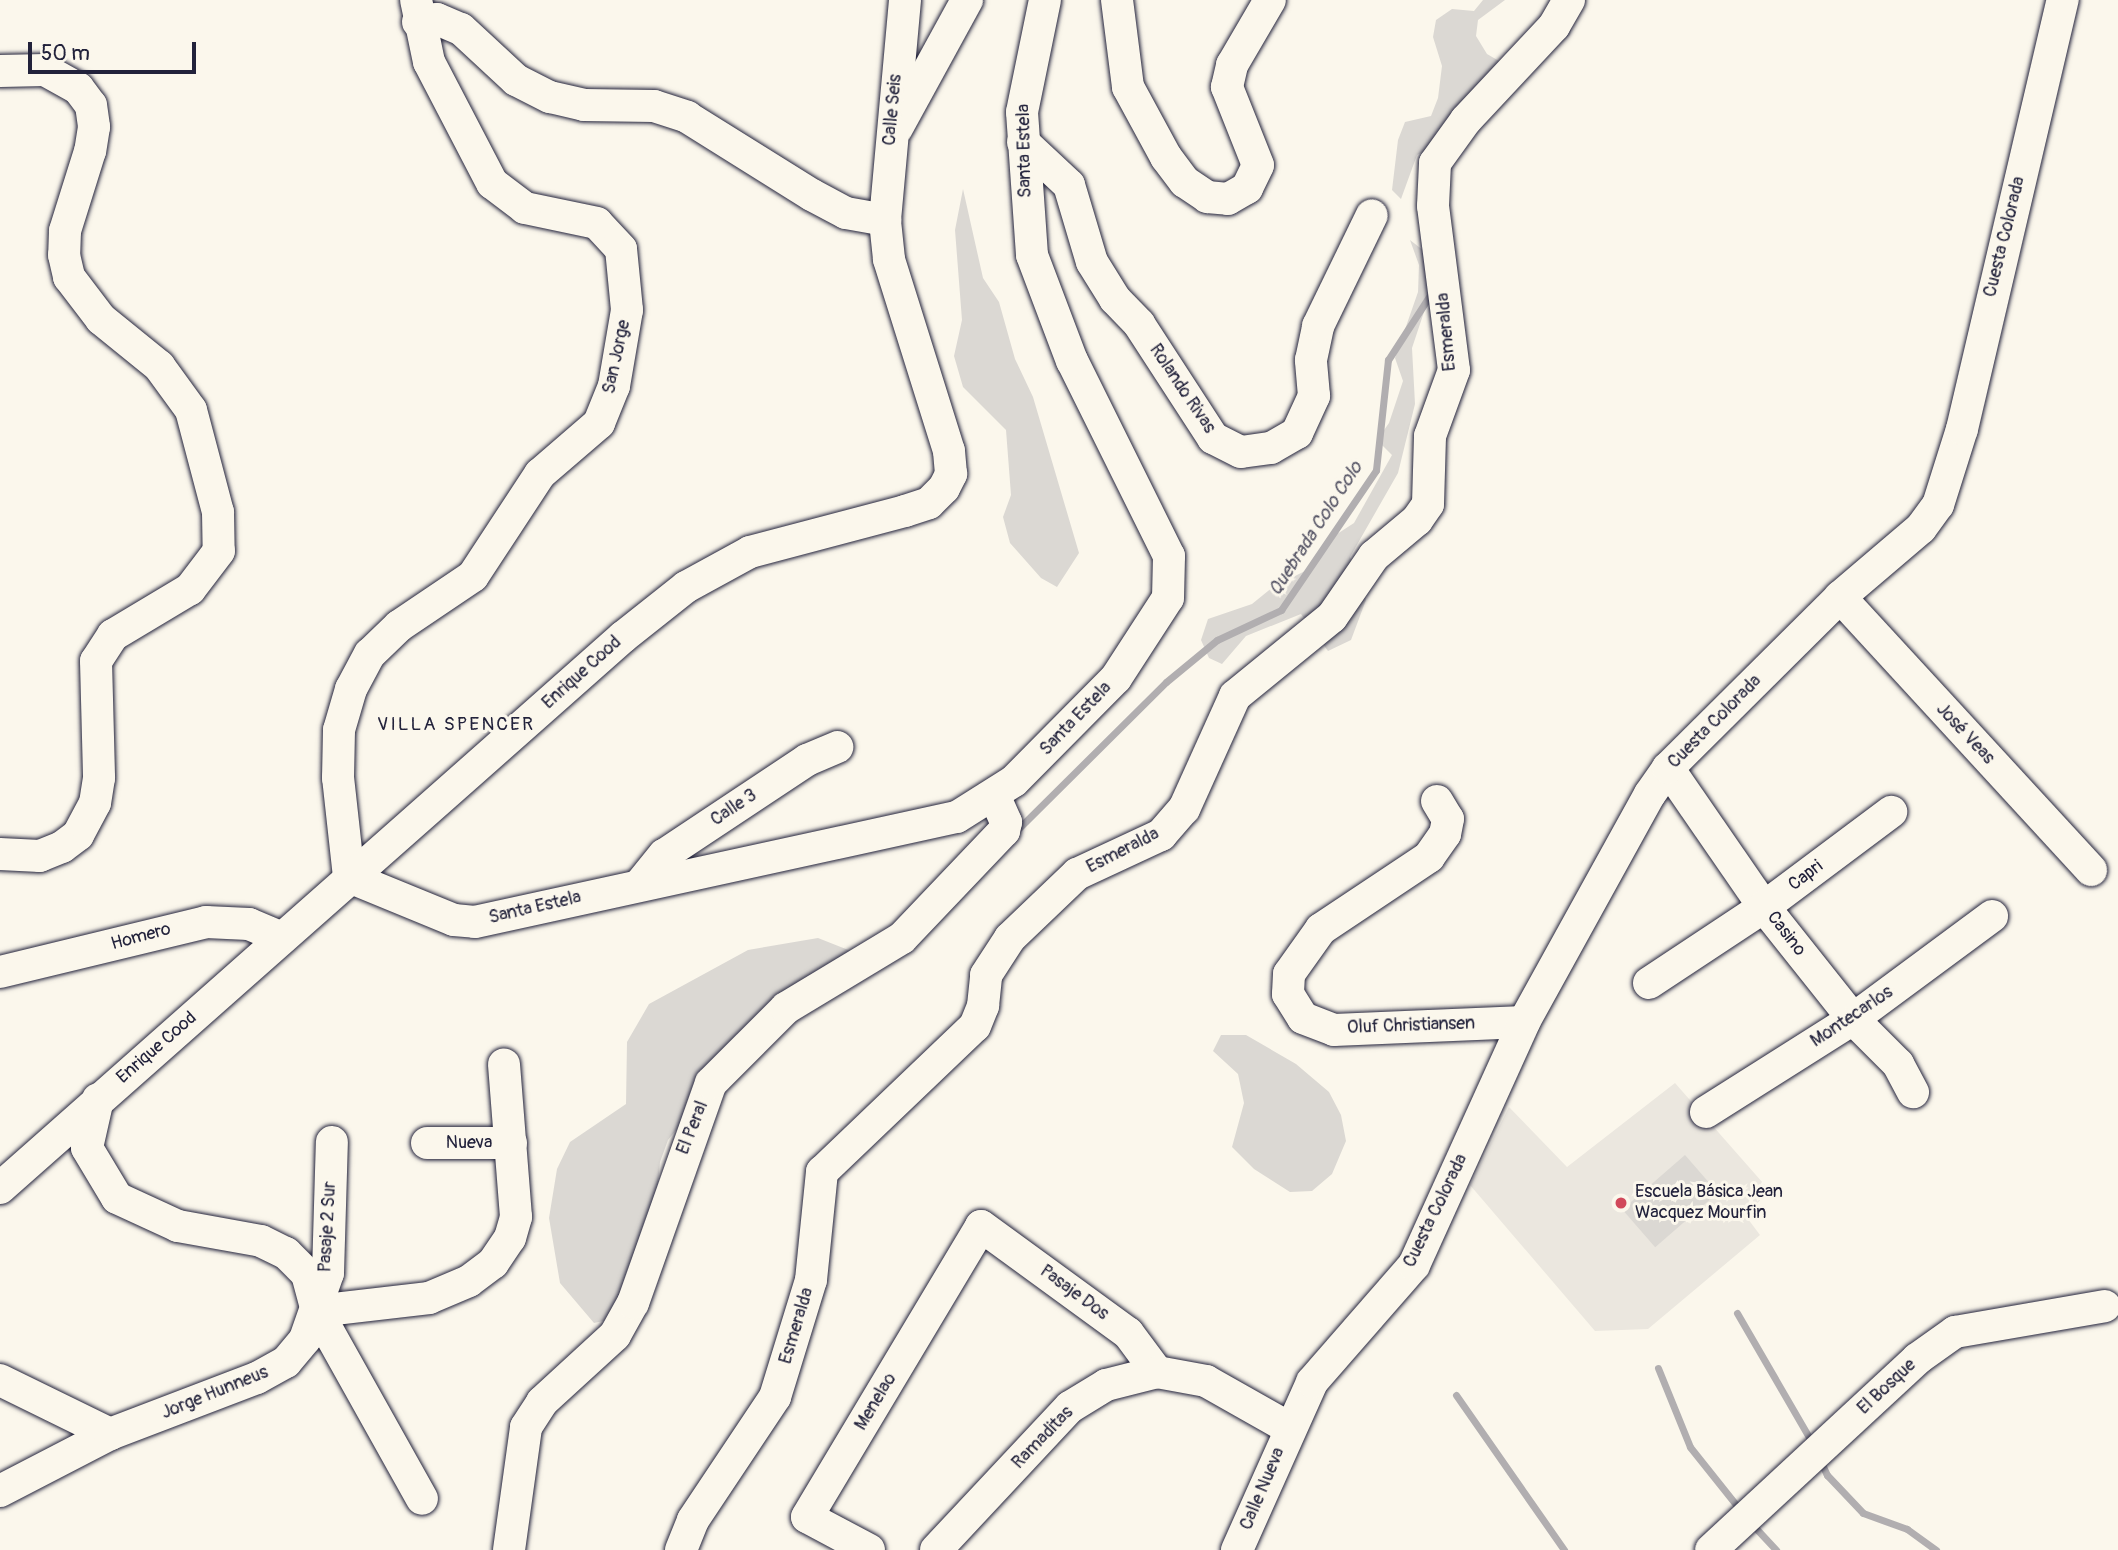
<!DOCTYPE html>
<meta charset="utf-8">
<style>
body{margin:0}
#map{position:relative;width:2118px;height:1550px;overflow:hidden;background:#fbf7ec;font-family:Pangolin,sans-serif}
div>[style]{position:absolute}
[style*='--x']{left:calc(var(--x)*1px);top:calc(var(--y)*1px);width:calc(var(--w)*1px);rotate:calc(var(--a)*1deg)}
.built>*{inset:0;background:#ebe7df}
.green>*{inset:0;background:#dbd8d3;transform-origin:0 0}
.stream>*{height:7px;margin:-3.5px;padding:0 3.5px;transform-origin:3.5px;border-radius:3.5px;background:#b1aeb0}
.roads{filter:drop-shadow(0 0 2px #22223b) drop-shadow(0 0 2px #22223b)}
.minor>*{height:32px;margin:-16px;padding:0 16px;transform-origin:16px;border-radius:16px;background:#fbf7ec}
.dots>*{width:19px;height:19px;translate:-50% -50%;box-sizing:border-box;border:4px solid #fbf7ec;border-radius:50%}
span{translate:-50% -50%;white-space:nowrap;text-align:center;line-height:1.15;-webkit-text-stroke:6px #fbf7ec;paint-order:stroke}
.street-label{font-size:18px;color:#22223b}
.poi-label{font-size:18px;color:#22223b}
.left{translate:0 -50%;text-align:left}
.water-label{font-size:19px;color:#545364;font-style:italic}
.neighbourhood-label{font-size:19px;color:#22223b;letter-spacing:2px}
.scale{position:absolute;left:28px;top:42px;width:168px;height:32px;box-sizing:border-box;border:4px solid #22223b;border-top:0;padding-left:9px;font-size:21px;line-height:24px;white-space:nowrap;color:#22223b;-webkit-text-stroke:5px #fbf7ec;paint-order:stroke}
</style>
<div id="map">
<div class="built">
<i style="clip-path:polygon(1675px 1083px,1770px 1191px,1745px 1215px,1760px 1235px,1648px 1329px,1595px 1331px,1470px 1185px,1509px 1107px,1567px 1167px)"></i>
</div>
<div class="green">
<i style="clip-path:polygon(1483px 0,1505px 0,1478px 20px,1476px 36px,1487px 54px,1506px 65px,1578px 0,1570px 35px,1444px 141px,1417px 155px,1401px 199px,1392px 190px,1398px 140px,1405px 122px,1431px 116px,1438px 98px,1442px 66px,1433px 37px,1436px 20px,1452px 9px,1474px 11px)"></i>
<i style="clip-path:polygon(963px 189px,983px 278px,999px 302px,1015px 359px,1033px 397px,1079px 553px,1057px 587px,1041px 578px,1010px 543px,1003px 517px,1011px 495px,1006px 430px,963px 387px,954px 356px,962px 320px,955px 230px)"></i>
<i style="clip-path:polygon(1410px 240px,1428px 254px,1431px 291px,1412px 348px,1415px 404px,1398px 473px,1350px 557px,1366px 600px,1351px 640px,1328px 651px,1301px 614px,1246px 636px,1222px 664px,1209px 658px,1201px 640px,1208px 619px,1252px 604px,1273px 587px,1307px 570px,1334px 536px,1354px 523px,1392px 455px,1377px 440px,1389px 423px,1403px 381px,1395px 358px,1418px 292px,1419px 265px)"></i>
<i style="clip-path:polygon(818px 938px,861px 955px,694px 1108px,668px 1140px,660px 1162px,655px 1216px,621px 1317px,594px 1323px,560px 1283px,549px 1218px,557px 1169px,570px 1142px,626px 1104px,627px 1042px,649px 1004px,748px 950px)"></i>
<i style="clip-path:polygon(1221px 1035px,1246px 1035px,1296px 1064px,1329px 1092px,1341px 1115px,1346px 1141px,1332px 1174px,1312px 1191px,1290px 1192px,1254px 1169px,1232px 1147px,1244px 1103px,1238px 1074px,1213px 1051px)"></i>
<i style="left:1685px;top:1155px;width:50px;height:83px;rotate:49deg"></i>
</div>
<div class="stream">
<i style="--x:1019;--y:828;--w:207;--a:-44.8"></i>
<i style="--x:1166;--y:682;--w:66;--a:-39.5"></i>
<i style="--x:1217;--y:640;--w:71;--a:-25.1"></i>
<i style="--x:1281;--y:610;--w:169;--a:-55.8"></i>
<i style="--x:1376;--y:470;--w:111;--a:-83.8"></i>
<i style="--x:1388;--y:360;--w:81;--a:-57.1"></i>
<i style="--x:1737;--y:1313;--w:154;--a:59.9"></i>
<i style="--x:1658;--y:1368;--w:85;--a:67.9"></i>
<i style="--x:1690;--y:1447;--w:82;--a:51.4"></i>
<i style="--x:1456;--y:1395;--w:189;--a:55.1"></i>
<i style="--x:1820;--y:1460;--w:17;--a:65"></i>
<i style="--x:1827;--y:1475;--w:52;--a:46.5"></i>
<i style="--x:1863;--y:1513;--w:47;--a:20"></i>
<i style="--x:1907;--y:1529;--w:36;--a:36"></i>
<i style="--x:1751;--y:1523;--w:37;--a:47"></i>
</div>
<div class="roads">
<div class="minor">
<i style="--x:1117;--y:0;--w:88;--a:82.8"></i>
<i style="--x:1128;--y:87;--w:80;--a:61.5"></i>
<i style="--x:1166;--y:157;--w:31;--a:53"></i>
<i style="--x:1185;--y:182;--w:27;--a:34"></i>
<i style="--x:1207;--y:197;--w:21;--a:5"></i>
<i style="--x:1228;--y:199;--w:22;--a:-30"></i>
<i style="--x:1247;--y:188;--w:25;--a:-64"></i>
<i style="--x:1258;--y:165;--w:84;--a:-111.7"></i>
<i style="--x:1227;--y:87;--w:23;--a:-77"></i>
<i style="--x:1232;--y:65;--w:75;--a:-59.7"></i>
<i style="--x:418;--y:22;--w:19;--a:-9"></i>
<i style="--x:437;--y:19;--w:26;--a:23"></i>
<i style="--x:461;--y:29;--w:75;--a:42.8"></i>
<i style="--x:516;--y:80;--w:38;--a:27"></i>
<i style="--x:550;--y:97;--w:35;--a:13"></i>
<i style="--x:584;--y:105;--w:70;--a:0.8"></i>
<i style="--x:654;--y:106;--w:35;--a:18"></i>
<i style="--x:687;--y:117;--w:147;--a:32"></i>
<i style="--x:812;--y:195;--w:38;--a:28"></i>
<i style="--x:846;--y:213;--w:40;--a:10"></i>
<i style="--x:0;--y:71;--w:45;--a:-1.3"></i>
<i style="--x:45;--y:70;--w:38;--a:29"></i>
<i style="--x:78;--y:88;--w:21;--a:53"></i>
<i style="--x:91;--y:105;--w:22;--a:82"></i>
<i style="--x:94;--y:127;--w:24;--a:99"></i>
<i style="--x:90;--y:151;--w:84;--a:107.4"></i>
<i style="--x:65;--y:231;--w:24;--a:92"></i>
<i style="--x:64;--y:255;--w:23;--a:77"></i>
<i style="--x:69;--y:277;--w:53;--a:52.7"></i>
<i style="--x:101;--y:319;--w:75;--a:39"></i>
<i style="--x:159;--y:366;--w:54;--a:54"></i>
<i style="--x:191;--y:410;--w:106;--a:75.2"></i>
<i style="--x:218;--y:512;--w:39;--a:89"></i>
<i style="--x:219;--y:551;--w:48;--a:127.3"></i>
<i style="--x:190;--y:589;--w:90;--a:149.1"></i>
<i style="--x:113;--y:635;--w:31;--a:123"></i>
<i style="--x:96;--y:661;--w:117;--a:88.5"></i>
<i style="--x:99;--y:778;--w:25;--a:99"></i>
<i style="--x:95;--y:803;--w:36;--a:118"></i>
<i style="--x:78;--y:835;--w:20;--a:143"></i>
<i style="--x:62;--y:847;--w:24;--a:158"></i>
<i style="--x:40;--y:856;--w:40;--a:-177.1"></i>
<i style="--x:897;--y:128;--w:146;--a:-61.3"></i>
<i style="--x:1023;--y:142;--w:63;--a:43.1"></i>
<i style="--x:1069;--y:185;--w:80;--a:73.4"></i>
<i style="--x:1092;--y:262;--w:44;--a:58.1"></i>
<i style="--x:1115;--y:299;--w:35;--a:46"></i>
<i style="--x:1139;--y:324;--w:136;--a:57"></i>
<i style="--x:1213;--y:438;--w:31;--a:27"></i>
<i style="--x:1241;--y:452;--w:30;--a:-8"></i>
<i style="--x:1271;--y:448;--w:30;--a:-30"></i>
<i style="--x:1297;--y:433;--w:41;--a:-65.3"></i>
<i style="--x:1314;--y:396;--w:36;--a:-95"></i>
<i style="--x:1311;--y:360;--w:35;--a:-78"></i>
<i style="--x:1318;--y:326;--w:123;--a:-64.1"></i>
<i style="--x:1840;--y:597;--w:371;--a:47.4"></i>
<i style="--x:1668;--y:768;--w:169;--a:55.4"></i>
<i style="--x:1764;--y:907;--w:143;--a:51.5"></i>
<i style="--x:1853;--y:1019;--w:64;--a:45"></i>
<i style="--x:1898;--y:1064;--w:32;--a:62"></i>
<i style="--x:1437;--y:801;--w:21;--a:59"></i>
<i style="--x:1448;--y:819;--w:15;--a:101"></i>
<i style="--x:1445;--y:834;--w:28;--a:125"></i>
<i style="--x:1429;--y:857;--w:130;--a:146.3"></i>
<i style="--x:1321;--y:929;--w:55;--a:125.4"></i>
<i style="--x:1289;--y:974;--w:20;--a:93"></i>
<i style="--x:1288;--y:994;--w:28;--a:58"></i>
<i style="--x:1303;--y:1018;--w:33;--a:21"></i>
<i style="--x:1334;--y:1030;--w:190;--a:-2.4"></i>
<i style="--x:349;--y:877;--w:113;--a:22.3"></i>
<i style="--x:454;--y:920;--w:21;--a:5"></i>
<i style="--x:475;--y:922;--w:493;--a:-12.3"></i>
<i style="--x:957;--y:817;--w:67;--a:-32.3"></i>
<i style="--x:1014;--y:781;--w:145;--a:-45.3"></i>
<i style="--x:1116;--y:678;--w:95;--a:-57"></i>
<i style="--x:1168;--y:598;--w:42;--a:-88.6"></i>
<i style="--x:1169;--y:556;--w:218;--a:-116.4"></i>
<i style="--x:1072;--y:361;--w:113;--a:-110.7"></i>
<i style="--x:1032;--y:255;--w:143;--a:-94"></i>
<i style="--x:1022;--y:112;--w:114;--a:-78.4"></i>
<i style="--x:349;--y:877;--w:100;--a:-96.3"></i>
<i style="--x:338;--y:778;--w:48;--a:-88.8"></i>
<i style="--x:339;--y:730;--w:43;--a:-73.7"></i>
<i style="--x:351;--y:689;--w:40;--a:-62"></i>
<i style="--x:370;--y:654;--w:40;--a:-44"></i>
<i style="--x:399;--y:626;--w:89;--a:-34"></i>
<i style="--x:473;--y:576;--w:122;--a:-56.7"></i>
<i style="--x:540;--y:474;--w:78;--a:-40.8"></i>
<i style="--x:599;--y:423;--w:40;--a:-68"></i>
<i style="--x:614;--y:386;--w:77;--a:-80.3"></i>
<i style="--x:627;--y:310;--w:61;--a:-95.6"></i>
<i style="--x:621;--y:249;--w:35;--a:-133"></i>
<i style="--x:597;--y:223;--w:74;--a:-168.2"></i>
<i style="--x:525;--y:208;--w:41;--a:-142.9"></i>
<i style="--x:492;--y:183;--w:136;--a:-117.5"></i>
<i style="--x:429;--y:62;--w:63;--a:-101.8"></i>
<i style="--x:641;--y:883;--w:36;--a:-51"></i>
<i style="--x:664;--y:855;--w:172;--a:-33.6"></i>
<i style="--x:807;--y:760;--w:33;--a:-23"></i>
<i style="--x:0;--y:972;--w:212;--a:-13.6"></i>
<i style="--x:206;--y:922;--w:43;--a:2.7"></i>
<i style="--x:249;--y:924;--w:36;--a:23"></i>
<i style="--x:1649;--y:983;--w:138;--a:-33.5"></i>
<i style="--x:1764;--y:907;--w:159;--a:-36.8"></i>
<i style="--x:98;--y:1099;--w:50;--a:102.7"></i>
<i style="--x:87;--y:1148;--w:58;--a:59"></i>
<i style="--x:117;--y:1198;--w:67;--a:24.7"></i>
<i style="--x:178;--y:1226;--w:84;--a:10.2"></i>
<i style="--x:261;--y:1241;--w:28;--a:26"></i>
<i style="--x:286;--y:1253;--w:30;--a:45"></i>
<i style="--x:307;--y:1274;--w:38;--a:75"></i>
<i style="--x:317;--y:1311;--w:215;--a:60.8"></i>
<i style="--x:1706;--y:1112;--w:174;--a:-32.3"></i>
<i style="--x:1853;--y:1019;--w:173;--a:-36.5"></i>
<i style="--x:427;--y:1143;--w:84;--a:0"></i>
<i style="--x:0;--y:1188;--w:832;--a:-41.49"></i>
<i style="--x:623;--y:637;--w:80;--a:-38.4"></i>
<i style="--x:686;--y:587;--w:73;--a:-28.7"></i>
<i style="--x:750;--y:552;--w:160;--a:-14.8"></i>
<i style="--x:905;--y:511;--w:25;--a:-18"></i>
<i style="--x:929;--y:503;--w:21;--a:-45"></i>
<i style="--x:944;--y:488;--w:16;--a:-63"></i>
<i style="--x:951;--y:474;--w:23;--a:-95"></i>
<i style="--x:949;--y:451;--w:201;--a:-107.4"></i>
<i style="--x:889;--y:259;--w:39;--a:-96"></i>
<i style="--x:885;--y:220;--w:221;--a:-84.8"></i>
<i style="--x:317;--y:1311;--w:113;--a:-6.6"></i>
<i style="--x:429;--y:1298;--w:43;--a:-23"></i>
<i style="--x:469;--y:1281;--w:30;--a:-37"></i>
<i style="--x:493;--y:1263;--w:30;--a:-56"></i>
<i style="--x:510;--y:1238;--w:22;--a:-74"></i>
<i style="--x:516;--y:1217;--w:153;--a:-94.5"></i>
<i style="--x:0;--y:1380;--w:123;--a:26.1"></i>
<i style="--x:0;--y:1491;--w:124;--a:-27.4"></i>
<i style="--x:110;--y:1434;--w:157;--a:-20.9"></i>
<i style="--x:257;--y:1378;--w:33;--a:-29"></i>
<i style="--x:286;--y:1362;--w:30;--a:-50"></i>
<i style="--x:305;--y:1339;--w:70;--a:-70.8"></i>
<i style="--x:328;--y:1273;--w:131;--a:-88.3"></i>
<i style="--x:509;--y:1550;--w:124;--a:-82.1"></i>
<i style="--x:526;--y:1427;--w:30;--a:-57"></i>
<i style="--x:542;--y:1402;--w:99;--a:-42.5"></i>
<i style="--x:615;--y:1335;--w:37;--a:-61"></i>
<i style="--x:633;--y:1303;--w:233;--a:-70.5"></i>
<i style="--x:711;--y:1083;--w:106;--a:-45"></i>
<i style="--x:786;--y:1008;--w:135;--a:-31.1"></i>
<i style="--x:902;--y:938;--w:148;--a:-46.4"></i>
<i style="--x:1004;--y:831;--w:9;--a:-77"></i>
<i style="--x:1006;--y:822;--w:27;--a:-114"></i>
<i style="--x:681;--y:1550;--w:32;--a:-68"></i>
<i style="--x:693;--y:1520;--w:148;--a:-56.3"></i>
<i style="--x:775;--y:1397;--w:122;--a:-72.9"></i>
<i style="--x:811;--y:1280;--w:109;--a:-84.2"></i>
<i style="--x:822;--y:1172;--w:211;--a:-43.7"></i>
<i style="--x:975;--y:1026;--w:22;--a:-68"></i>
<i style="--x:983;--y:1006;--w:31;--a:-84"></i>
<i style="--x:986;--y:975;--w:44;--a:-57"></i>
<i style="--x:1010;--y:938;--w:93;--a:-43.7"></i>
<i style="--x:1077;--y:874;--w:93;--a:-24.9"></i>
<i style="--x:1161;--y:835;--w:35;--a:-49"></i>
<i style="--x:1184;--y:809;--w:124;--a:-65.7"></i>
<i style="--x:1235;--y:696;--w:125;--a:-39.2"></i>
<i style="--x:1332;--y:617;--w:74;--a:-55.5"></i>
<i style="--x:1374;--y:556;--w:56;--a:-39.9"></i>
<i style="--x:1417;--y:520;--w:19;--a:-55"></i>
<i style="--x:1428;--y:504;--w:68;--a:-88.3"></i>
<i style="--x:1430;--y:436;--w:70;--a:-70"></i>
<i style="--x:1454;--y:370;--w:165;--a:-97.3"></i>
<i style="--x:1433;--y:206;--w:43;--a:-87.3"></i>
<i style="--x:1435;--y:163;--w:53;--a:-54.2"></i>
<i style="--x:1466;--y:120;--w:129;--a:-46.9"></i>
<i style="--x:1554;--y:26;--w:30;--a:-60"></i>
<i style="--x:869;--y:1550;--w:70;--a:-152"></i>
<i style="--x:807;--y:1517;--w:339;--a:-59.1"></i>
<i style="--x:981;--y:1226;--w:182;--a:36.1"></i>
<i style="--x:1128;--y:1333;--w:49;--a:53.4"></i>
<i style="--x:936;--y:1550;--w:196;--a:-46.9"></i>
<i style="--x:1070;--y:1407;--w:42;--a:-31.4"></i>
<i style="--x:1106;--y:1385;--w:53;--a:-14.3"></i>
<i style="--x:1157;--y:1372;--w:50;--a:10.4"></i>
<i style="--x:1206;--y:1381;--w:95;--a:29.5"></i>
<i style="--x:1237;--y:1550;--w:184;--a:-65.9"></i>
<i style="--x:1312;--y:1382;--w:155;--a:-48.9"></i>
<i style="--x:1414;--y:1265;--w:267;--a:-65.6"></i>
<i style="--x:1524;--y:1022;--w:260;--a:-61.1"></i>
<i style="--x:1650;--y:794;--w:32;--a:-55"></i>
<i style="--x:1668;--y:768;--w:243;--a:-44.8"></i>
<i style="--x:1840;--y:597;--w:106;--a:-40.4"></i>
<i style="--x:1921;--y:528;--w:29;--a:-54"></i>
<i style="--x:1938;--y:505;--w:80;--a:-72.5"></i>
<i style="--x:1962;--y:429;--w:441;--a:-76.8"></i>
<i style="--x:1711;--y:1550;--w:281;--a:-42.8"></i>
<i style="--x:1917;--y:1359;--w:47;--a:-35.4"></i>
<i style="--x:1955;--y:1332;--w:152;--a:-9.8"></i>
</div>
</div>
<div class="dots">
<i style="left:1621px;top:1203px;background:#d1495b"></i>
</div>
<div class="street-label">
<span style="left:893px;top:110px;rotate:-85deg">Calle Seis</span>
<span style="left:1025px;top:151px;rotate:-91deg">Santa Estela</span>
<span style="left:2005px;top:237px;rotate:-76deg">Cuesta Colorada</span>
<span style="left:1447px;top:332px;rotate:-95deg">Esmeralda</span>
<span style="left:617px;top:357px;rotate:-78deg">San Jorge</span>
<span style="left:1182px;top:389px;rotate:56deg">Rolando Rivas</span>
<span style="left:582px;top:673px;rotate:-42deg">Enrique Cood</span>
<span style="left:1076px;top:719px;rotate:-46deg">Santa Estela</span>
<span style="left:1715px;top:722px;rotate:-45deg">Cuesta Colorada</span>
<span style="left:1965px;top:734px;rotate:47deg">José Veas</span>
<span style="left:734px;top:808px;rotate:-34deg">Calle 3</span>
<span style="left:1123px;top:851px;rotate:-27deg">Esmeralda</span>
<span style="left:1806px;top:876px;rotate:-37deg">Capri</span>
<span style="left:535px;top:908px;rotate:-13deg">Santa Estela</span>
<span style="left:1786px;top:934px;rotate:52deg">Casino</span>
<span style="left:141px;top:937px;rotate:-15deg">Homero</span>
<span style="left:1852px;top:1017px;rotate:-34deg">Montecarlos</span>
<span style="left:1411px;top:1026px;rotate:-2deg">Oluf Christiansen</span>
<span style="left:157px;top:1048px;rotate:-41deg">Enrique Cood</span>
<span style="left:693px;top:1128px;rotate:-68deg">El Peral</span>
<span style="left:469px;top:1143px">Nueva</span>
<span style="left:1436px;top:1211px;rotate:-64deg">Cuesta Colorada</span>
<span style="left:328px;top:1227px;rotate:-87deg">Pasaje 2 Sur</span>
<span style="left:1074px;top:1293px;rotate:36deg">Pasaje Dos</span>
<span style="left:797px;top:1326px;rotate:-73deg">Esmeralda</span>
<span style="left:1887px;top:1387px;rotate:-43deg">El Bosque</span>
<span style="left:215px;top:1393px;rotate:-22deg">Jorge Hunneus</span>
<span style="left:876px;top:1402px;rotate:-59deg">Menelao</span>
<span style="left:1043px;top:1438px;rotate:-46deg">Ramaditas</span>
<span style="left:1263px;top:1489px;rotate:-67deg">Calle Nueva</span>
</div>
<div class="poi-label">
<span class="left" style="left:1635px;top:1203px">Escuela Básica Jean<br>Wacquez Mourfin</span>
</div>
<div class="water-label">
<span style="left:1316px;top:529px;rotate:-57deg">Quebrada Colo Colo</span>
</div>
<div class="neighbourhood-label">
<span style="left:456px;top:725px">VILLA SPENCER</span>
</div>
<div class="scale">50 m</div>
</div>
